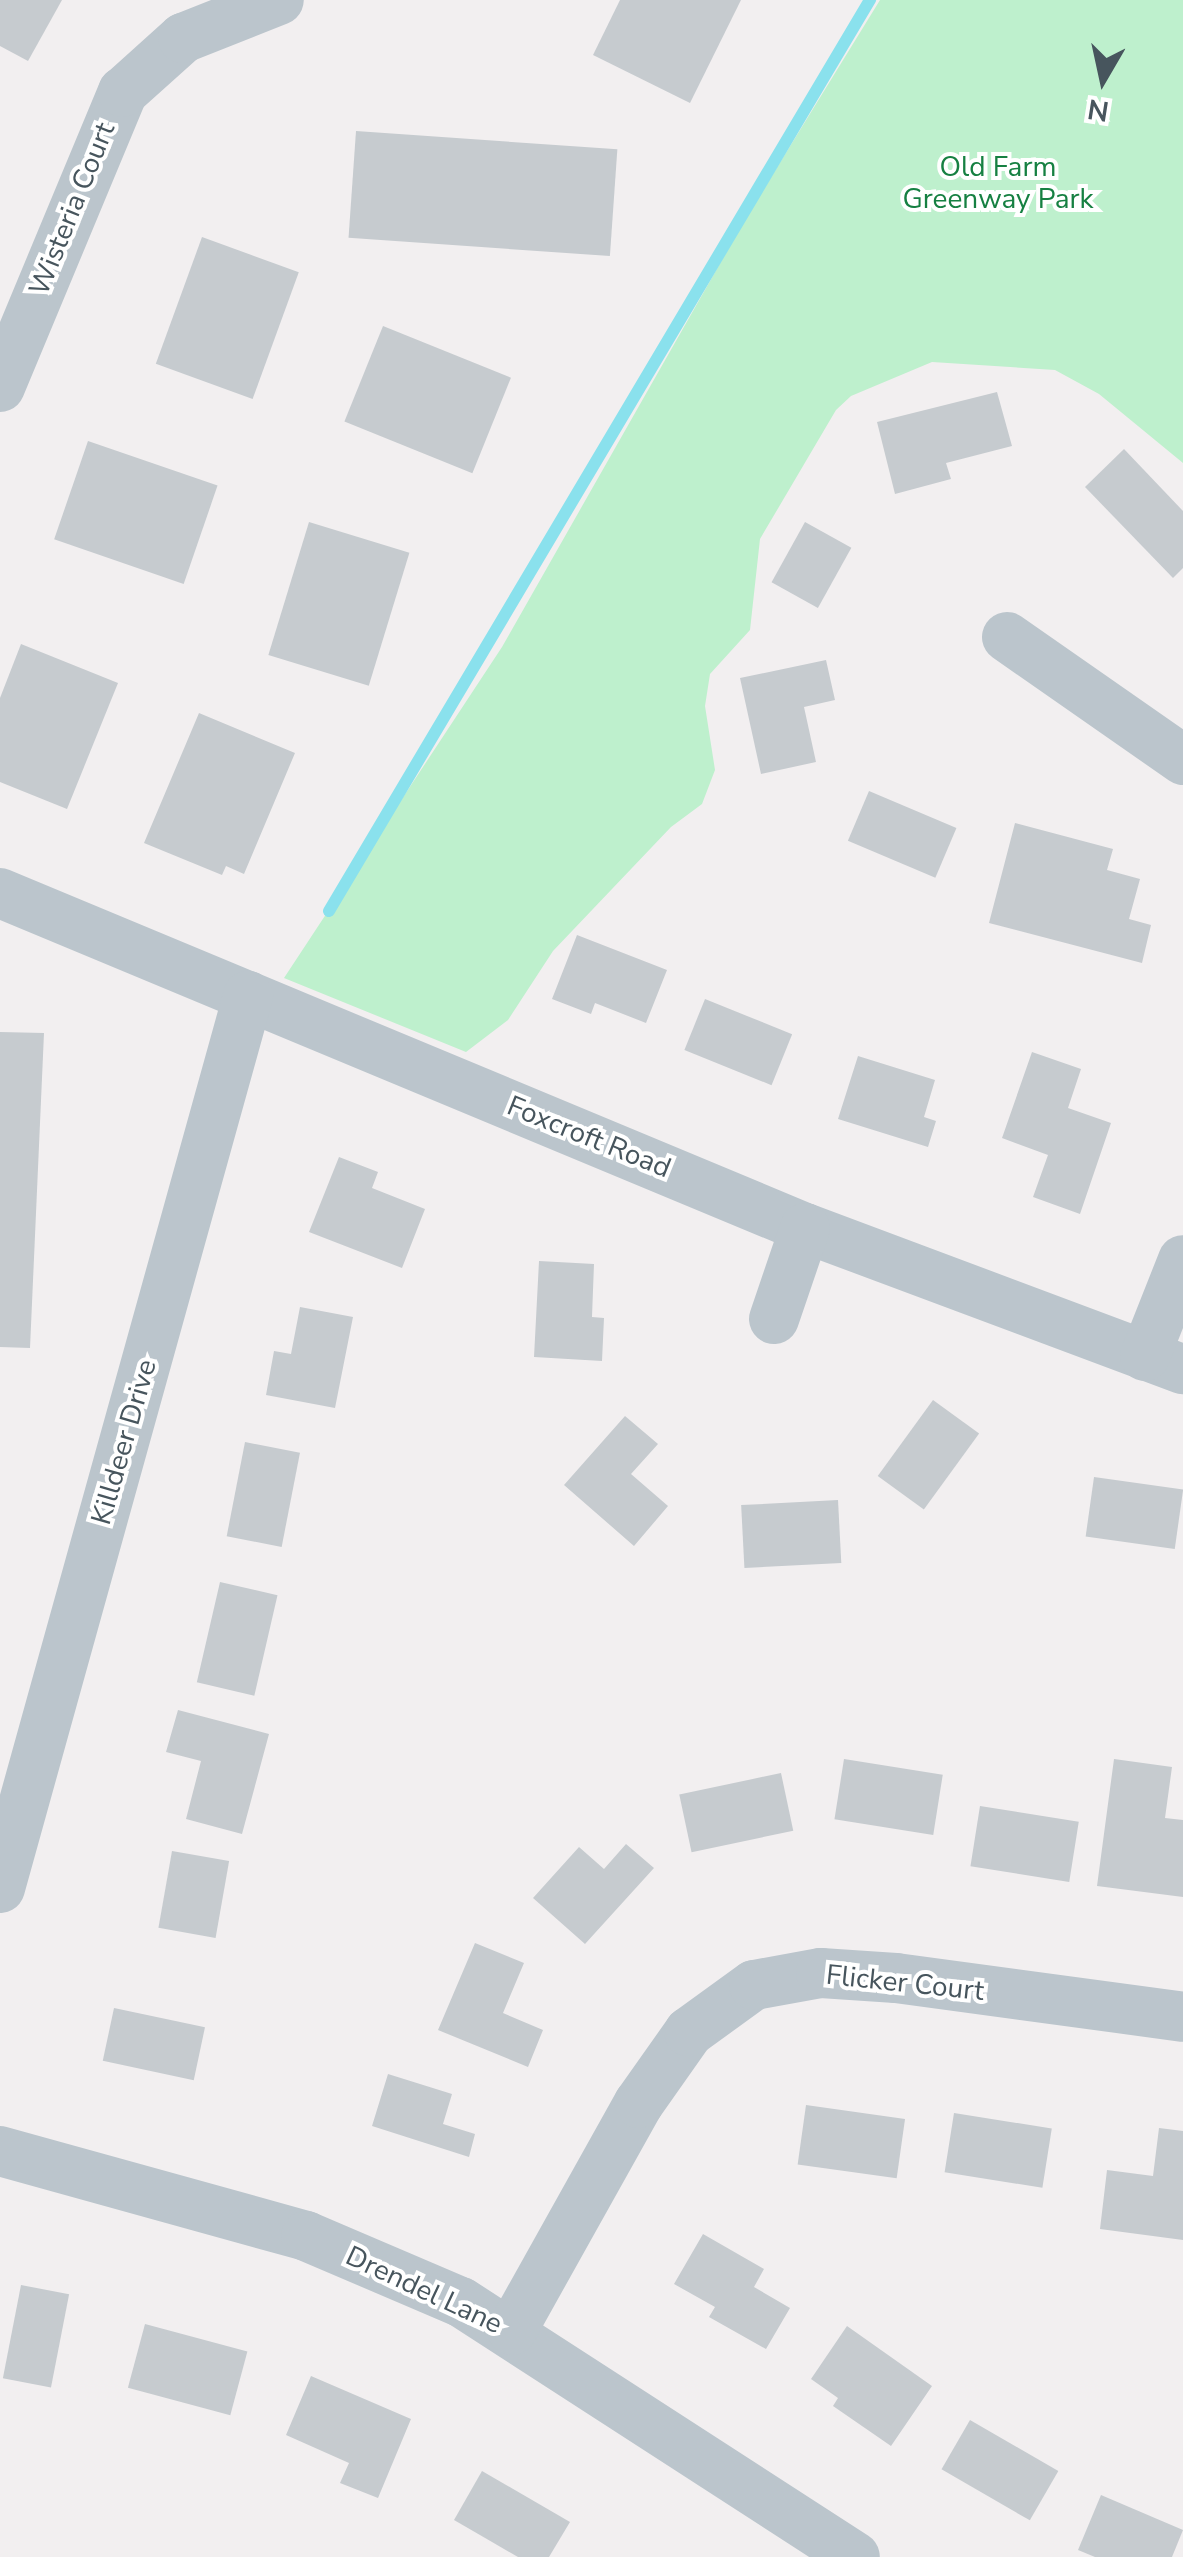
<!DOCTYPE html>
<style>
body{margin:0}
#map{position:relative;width:1183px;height:2557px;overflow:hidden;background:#f2eff0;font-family:"Nunito Sans",sans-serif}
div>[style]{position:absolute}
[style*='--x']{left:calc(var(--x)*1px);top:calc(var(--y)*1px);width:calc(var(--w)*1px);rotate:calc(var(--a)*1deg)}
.green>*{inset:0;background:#bef0cd}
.stream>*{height:12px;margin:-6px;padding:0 6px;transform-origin:6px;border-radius:6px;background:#8ae1ed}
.building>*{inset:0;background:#c6cbcf;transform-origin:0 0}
.minor>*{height:50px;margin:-25px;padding:0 25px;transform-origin:25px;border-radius:25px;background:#bbc5cc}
span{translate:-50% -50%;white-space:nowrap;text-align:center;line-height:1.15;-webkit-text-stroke:8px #fff;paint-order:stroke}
.park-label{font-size:28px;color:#168042}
.street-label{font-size:28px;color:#47555d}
.north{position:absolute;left:1053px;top:30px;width:100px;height:100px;-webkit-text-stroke:8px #fff;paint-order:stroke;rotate:189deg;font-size:28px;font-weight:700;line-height:40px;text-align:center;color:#47555d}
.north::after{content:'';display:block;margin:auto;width:35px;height:45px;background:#47555d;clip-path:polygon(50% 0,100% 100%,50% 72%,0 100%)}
</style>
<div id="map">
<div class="green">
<i style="clip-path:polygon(880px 0,1183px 0,1183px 463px,1099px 394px,1055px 370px,932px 362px,851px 396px,836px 410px,760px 539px,750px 630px,710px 674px,705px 706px,715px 770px,702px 804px,671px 827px,553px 951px,508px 1020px,466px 1052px,284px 978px,502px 647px,747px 216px)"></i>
</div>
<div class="stream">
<i style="--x:329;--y:911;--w:1060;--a:-59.3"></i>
</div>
<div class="building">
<i style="clip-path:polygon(0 0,62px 0,28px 61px,0 46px)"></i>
<i style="clip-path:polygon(620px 0,741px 0,690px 103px,593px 55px)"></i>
<i style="left:356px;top:131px;width:262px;height:107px;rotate:4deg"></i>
<i style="left:202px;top:237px;width:103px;height:135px;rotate:20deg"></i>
<i style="left:383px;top:326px;width:138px;height:103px;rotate:22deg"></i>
<i style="clip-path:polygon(997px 392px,1012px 446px,946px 463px,951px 479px,895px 494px,877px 422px)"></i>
<i style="left:88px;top:441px;width:137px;height:104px;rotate:19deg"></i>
<i style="clip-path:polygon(1124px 449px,1183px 511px,1183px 568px,1173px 578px,1085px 487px)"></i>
<i style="left:309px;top:522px;width:105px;height:139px;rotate:17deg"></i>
<i style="left:805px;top:522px;width:53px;height:69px;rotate:29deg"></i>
<i style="clip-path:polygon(21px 644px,118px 683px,67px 809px,0 782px,0 698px)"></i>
<i style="clip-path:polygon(826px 660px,835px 700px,804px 707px,816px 762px,761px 774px,740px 678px)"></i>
<i style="clip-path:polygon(199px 713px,295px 753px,244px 874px,226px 866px,222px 875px,144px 843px)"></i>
<i style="left:869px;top:791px;width:95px;height:54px;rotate:23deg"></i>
<i style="clip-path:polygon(1015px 823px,1113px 849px,1107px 870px,1140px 879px,1129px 919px,1151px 925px,1142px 963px,989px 923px)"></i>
<i style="clip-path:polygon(577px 935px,667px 970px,646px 1023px,595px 1003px,591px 1014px,552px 999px)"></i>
<i style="left:705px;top:999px;width:94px;height:55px;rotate:22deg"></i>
<i style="clip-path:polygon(0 1032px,44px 1033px,30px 1348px,0 1347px)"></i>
<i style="clip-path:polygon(1032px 1052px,1081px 1069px,1068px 1108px,1111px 1123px,1080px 1214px,1033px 1197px,1048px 1155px,1002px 1138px)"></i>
<i style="clip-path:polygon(858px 1056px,935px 1080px,924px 1117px,936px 1121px,928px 1147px,838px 1119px)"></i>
<i style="clip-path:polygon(339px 1157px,378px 1172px,372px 1188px,425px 1209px,402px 1268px,309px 1232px)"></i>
<i style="clip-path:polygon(539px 1261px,594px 1264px,592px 1317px,604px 1318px,602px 1361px,534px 1357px)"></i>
<i style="clip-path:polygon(300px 1307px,353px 1317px,335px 1408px,266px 1395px,274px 1351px,291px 1354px)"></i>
<i style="left:933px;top:1400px;width:57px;height:94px;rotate:36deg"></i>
<i style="clip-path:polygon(625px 1416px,658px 1444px,631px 1474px,668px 1506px,634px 1546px,564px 1485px)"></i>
<i style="left:245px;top:1442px;width:56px;height:96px;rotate:11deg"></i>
<i style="left:1094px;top:1477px;width:90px;height:60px;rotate:8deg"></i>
<i style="left:838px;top:1500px;width:63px;height:97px;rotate:87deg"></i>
<i style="left:220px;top:1582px;width:59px;height:103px;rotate:13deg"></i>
<i style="clip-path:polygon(178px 1710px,269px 1734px,242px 1834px,186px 1819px,201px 1761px,166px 1752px)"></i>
<i style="left:844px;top:1759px;width:100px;height:61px;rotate:9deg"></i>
<i style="clip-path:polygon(1114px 1759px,1172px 1767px,1165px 1818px,1183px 1820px,1183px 1897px,1097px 1886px)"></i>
<i style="left:781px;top:1773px;width:59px;height:104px;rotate:78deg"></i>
<i style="left:980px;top:1806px;width:100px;height:61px;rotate:9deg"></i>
<i style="clip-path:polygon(626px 1844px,654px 1868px,585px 1944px,533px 1898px,579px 1847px,604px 1869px)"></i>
<i style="left:172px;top:1851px;width:58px;height:78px;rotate:10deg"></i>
<i style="clip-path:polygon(475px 1943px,524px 1963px,503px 2013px,543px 2030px,528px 2067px,438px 2030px)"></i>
<i style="left:114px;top:2008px;width:93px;height:54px;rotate:12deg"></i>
<i style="clip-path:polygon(388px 2074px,452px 2094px,443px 2124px,475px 2134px,469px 2157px,372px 2126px)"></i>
<i style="left:806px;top:2105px;width:100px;height:60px;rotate:8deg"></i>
<i style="left:954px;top:2113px;width:99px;height:60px;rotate:9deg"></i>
<i style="clip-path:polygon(1159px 2128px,1183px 2131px,1183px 2240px,1100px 2229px,1107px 2170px,1153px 2176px)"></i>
<i style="clip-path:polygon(703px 2234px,764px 2269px,754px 2287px,790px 2308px,766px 2349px,709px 2317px,715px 2307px,674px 2284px)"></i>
<i style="left:21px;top:2285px;width:49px;height:95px;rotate:11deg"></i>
<i style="left:145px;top:2324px;width:106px;height:66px;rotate:15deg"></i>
<i style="clip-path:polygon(847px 2326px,932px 2386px,891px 2446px,833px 2406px,838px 2398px,811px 2379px)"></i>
<i style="clip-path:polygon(311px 2376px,411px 2419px,378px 2498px,340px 2483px,349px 2463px,286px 2435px)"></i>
<i style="left:970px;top:2420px;width:102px;height:57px;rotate:30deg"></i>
<i style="clip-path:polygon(482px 2471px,570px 2522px,549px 2557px,518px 2557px,454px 2520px)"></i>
<i style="clip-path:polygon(1101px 2495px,1183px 2530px,1172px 2557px,1095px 2557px,1078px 2550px)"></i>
</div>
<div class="minor">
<i style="--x:0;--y:387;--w:320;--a:-67.4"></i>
<i style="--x:123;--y:92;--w:81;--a:-42"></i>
<i style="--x:183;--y:38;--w:103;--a:-21.6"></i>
<i style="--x:1007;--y:637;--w:215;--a:34.9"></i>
<i style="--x:0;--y:893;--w:872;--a:22.59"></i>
<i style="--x:805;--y:1228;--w:403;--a:20.5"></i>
<i style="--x:774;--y:1319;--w:96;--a:-71.2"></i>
<i style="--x:1145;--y:1356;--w:103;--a:-68.4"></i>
<i style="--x:0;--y:1888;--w:926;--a:-74.46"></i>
<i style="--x:0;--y:2151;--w:318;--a:15.5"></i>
<i style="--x:306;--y:2236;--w:168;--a:23.1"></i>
<i style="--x:461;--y:2302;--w:469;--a:32.9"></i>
<i style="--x:512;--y:2330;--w:260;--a:-60.8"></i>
<i style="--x:639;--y:2103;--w:87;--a:-54.8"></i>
<i style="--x:689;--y:2032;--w:80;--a:-35.9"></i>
<i style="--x:754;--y:1985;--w:68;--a:-10.2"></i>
<i style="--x:821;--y:1973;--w:75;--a:3.8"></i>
<i style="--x:896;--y:1978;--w:290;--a:7.7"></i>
</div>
<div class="park-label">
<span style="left:998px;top:183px">Old Farm<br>Greenway Park</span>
</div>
<div class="street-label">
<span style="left:72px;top:209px;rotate:-68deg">Wisteria Court</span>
<span style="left:589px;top:1137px;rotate:22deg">Foxcroft Road</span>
<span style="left:124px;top:1442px;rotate:-74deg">Killdeer Drive</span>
<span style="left:905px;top:1983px;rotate:6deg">Flicker Court</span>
<span style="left:424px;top:2290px;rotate:25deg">Drendel Lane</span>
</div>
<div class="north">N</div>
</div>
